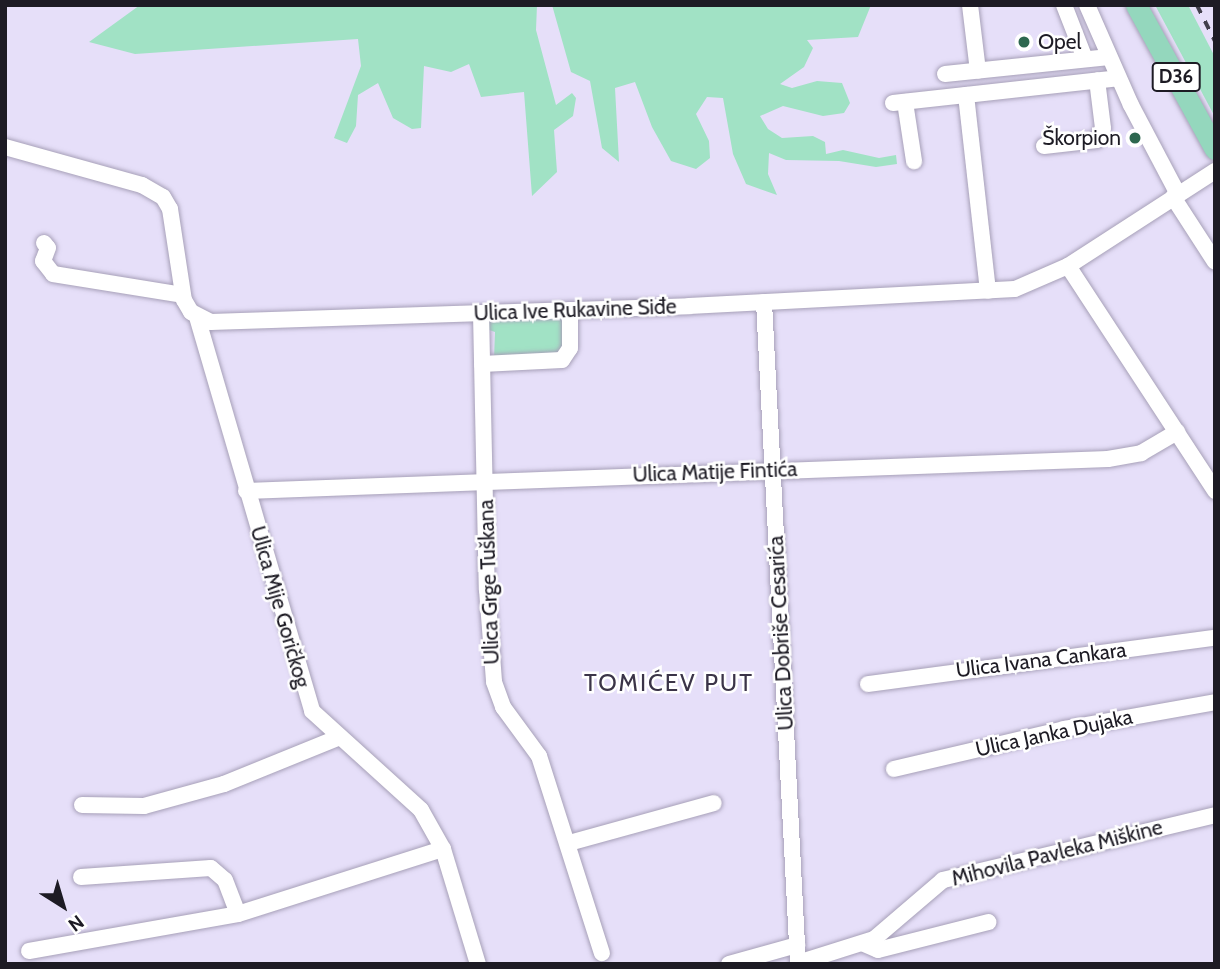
<!DOCTYPE html>
<meta charset="utf-8">
<style>
body{margin:0}
#map{position:relative;width:1220px;height:969px;overflow:hidden;background:#e6dff9;font-family:Cabin,sans-serif}
div>[style]{position:absolute}
[style*='--x']{left:calc(var(--x)*1px);top:calc(var(--y)*1px);width:calc(var(--w)*1px);rotate:calc(var(--a)*1deg)}
.green>*{inset:0;background:#a1e2c5}
.roads{filter:drop-shadow(0 0 2px #a7a0b8) drop-shadow(0 0 2px #a7a0b8)}
.minor>*{height:16px;margin:-8px;padding:0 8px;transform-origin:8px;border-radius:8px;background:#fff}
.major>*{height:21px;margin:-10.5px;padding:0 10.5px;transform-origin:10.5px;border-radius:10.5px;background:#94d7bd}
.rail>*{height:3.5px;margin-top:-1.75px;transform-origin:0;background:repeating-linear-gradient(90deg,#423f4c 0 9px,transparent 0 18px)}
.dots>*{width:19px;height:19px;translate:-50% -50%;box-sizing:border-box;border:4px solid #fff;border-radius:50%}
span{translate:-50% -50%;white-space:nowrap;text-align:center;line-height:1.15;-webkit-text-stroke:5px #fff;paint-order:stroke}
.shield-label span{padding:2px 5px;background:#fff;border:2px solid;border-radius:5px;-webkit-text-stroke-width:0}
.shield-label{font-size:19px;color:#1d1b24;font-weight:700}
.poi-label{font-size:21px;color:#1d1b24}
.left{translate:0 -50%;text-align:left}
.right{translate:-100% -50%;text-align:right}
.street-label{font-size:21px;color:#1d1b24}
.quarter-label{font-size:24px;color:#3b3448;letter-spacing:2px}
.frame{position:absolute;inset:0;border:7px solid #1d1b24;pointer-events:none}
.north{position:absolute;left:28px;top:871px;width:70px;height:70px;-webkit-text-stroke:5px #fff;paint-order:stroke;rotate:143deg;font-size:19px;font-weight:700;line-height:28px;text-align:center;color:#1d1b24}
.north::after{content:'';display:block;margin:auto;width:24px;height:32px;background:#1d1b24;clip-path:polygon(50% 0,100% 100%,50% 72%,0 100%)}
</style>
<div id="map">
<div class="green">
<i style="clip-path:polygon(140px 5px,537px 5px,536px 30px,556px 105px,572px 93px,576px 98px,573px 116px,554px 130px,557px 172px,532px 196px,524px 92px,481px 97px,469px 64px,451px 72px,424px 66px,421px 128px,412px 129px,393px 118px,378px 83px,358px 95px,356px 126px,347px 143px,334px 138px,361px 66px,358px 39px,135px 54px,89px 42px)"></i>
<i style="clip-path:polygon(552px 5px,871px 5px,858px 37px,807px 40px,813px 48px,804px 67px,780px 84px,792px 88px,817px 81px,842px 83px,850px 103px,844px 113px,823px 116px,783px 106px,760px 116px,768px 129px,782px 138px,813px 136px,825px 142px,826px 154px,843px 150px,879px 158px,896px 155px,897px 164px,876px 167px,839px 161px,786px 160px,769px 153px,768px 174px,777px 195px,746px 184px,733px 154px,723px 98px,707px 97px,696px 114px,709px 141px,710px 158px,696px 169px,671px 161px,652px 127px,635px 82px,615px 88px,619px 162px,602px 148px,590px 81px,571px 72px)"></i>
<i style="clip-path:polygon(1155px 5px,1188px 5px,1215px 57px,1215px 117px)"></i>
<i style="clip-path:polygon(563px 316px,565px 343px,557px 354px,494px 359px,495px 332px,486px 329px,488px 320px)"></i>
</div>
<div class="roads">
<div class="minor">
<i style="--x:970;--y:5;--w:66;--a:83.1"></i>
<i style="--x:1064;--y:5;--w:58;--a:68.7"></i>
<i style="--x:1087;--y:5;--w:109;--a:66.3"></i>
<i style="--x:1131;--y:105;--w:101;--a:62.2"></i>
<i style="--x:945;--y:74;--w:165;--a:-5.9"></i>
<i style="--x:966;--y:95;--w:197;--a:83.6"></i>
<i style="--x:905;--y:102;--w:60;--a:81.3"></i>
<i style="--x:893;--y:103;--w:226;--a:-6.3"></i>
<i style="--x:1044;--y:146;--w:53;--a:-6.5"></i>
<i style="--x:1097;--y:140;--w:13;--a:-63"></i>
<i style="--x:1103;--y:128;--w:48;--a:-97.1"></i>
<i style="--x:5;--y:147;--w:142;--a:15.5"></i>
<i style="--x:142;--y:185;--w:24;--a:30"></i>
<i style="--x:163;--y:197;--w:14;--a:60"></i>
<i style="--x:170;--y:209;--w:92;--a:81.3"></i>
<i style="--x:184;--y:300;--w:14;--a:60"></i>
<i style="--x:191;--y:312;--w:22;--a:27"></i>
<i style="--x:211;--y:322;--w:478;--a:-1.9"></i>
<i style="--x:689;--y:306;--w:326;--a:-3"></i>
<i style="--x:1015;--y:289;--w:58;--a:-23.5"></i>
<i style="--x:1068;--y:266;--w:175;--a:-32.9"></i>
<i style="--x:1173;--y:197;--w:77;--a:57.1"></i>
<i style="--x:44;--y:243;--w:6;--a:51"></i>
<i style="--x:48;--y:248;--w:14;--a:111"></i>
<i style="--x:43;--y:261;--w:16;--a:52"></i>
<i style="--x:53;--y:274;--w:131;--a:9.2"></i>
<i style="--x:1068;--y:266;--w:269;--a:56.8"></i>
<i style="--x:764;--y:302;--w:663;--a:87.06"></i>
<i style="--x:481;--y:313;--w:277;--a:88.8"></i>
<i style="--x:487;--y:590;--w:92;--a:85.6"></i>
<i style="--x:494;--y:682;--w:27;--a:70"></i>
<i style="--x:503;--y:707;--w:61;--a:53.7"></i>
<i style="--x:539;--y:756;--w:207;--a:72.3"></i>
<i style="--x:197;--y:317;--w:410;--a:73.7"></i>
<i style="--x:312;--y:711;--w:147;--a:42.2"></i>
<i style="--x:421;--y:810;--w:45;--a:60.6"></i>
<i style="--x:443;--y:849;--w:120;--a:73.1"></i>
<i style="--x:482;--y:364;--w:80;--a:-2.9"></i>
<i style="--x:562;--y:360;--w:14;--a:-56"></i>
<i style="--x:570;--y:348;--w:38;--a:-90"></i>
<i style="--x:246;--y:491;--w:863;--a:-2.13"></i>
<i style="--x:1108;--y:459;--w:34;--a:-10"></i>
<i style="--x:1141;--y:453;--w:42;--a:-30.3"></i>
<i style="--x:868;--y:684;--w:350;--a:-7.6"></i>
<i style="--x:894;--y:769;--w:175;--a:-13.2"></i>
<i style="--x:1064;--y:729;--w:153;--a:-10.1"></i>
<i style="--x:82;--y:805;--w:62;--a:0.9"></i>
<i style="--x:144;--y:806;--w:83;--a:-15.4"></i>
<i style="--x:224;--y:784;--w:125;--a:-22.1"></i>
<i style="--x:569;--y:843;--w:150;--a:-15.4"></i>
<i style="--x:81;--y:877;--w:130;--a:-4"></i>
<i style="--x:211;--y:868;--w:18;--a:41"></i>
<i style="--x:225;--y:880;--w:36;--a:69"></i>
<i style="--x:864;--y:944;--w:15;--a:23"></i>
<i style="--x:878;--y:950;--w:114;--a:-14.2"></i>
<i style="--x:29;--y:951;--w:212;--a:-10"></i>
<i style="--x:238;--y:914;--w:215;--a:-17.6"></i>
<i style="--x:798;--y:963;--w:80;--a:-17.5"></i>
<i style="--x:874;--y:939;--w:91;--a:-40.5"></i>
<i style="--x:943;--y:880;--w:280;--a:-13.4"></i>
<i style="--x:729;--y:964;--w:71;--a:-15.6"></i>
</div>
<div class="major">
<i style="--x:1136;--y:5;--w:164;--a:61.3"></i>
</div>
</div>
<div class="rail">
<i style="--x:1197;--y:5;--w:40;--a:63.4"></i>
</div>
<div class="dots">
<i style="left:1024px;top:42px;background:#2d674f"></i>
<i style="left:1135px;top:138px;background:#2d674f"></i>
</div>
<div class="shield-label">
<span style="left:1176px;top:77px">D36</span>
</div>
<div class="poi-label">
<span class="left" style="left:1038px;top:42px">Opel</span>
<span class="right" style="left:1121px;top:138px">Škorpion</span>
</div>
<div class="street-label">
<span style="left:575px;top:310px;rotate:-2deg">Ulica Ive Rukavine Siđe</span>
<span style="left:715px;top:472px;rotate:-2deg">Ulica Matije Fintića</span>
<span style="left:489px;top:582px;rotate:-92deg">Ulica Grge Tuškana</span>
<span style="left:280px;top:607px;rotate:74deg">Ulica Mije Goričkog</span>
<span style="left:781px;top:633px;rotate:-93deg">Ulica Dobriše Cesarića</span>
<span style="left:1041px;top:660px;rotate:-7deg">Ulica Ivana Cankara</span>
<span style="left:1054px;top:733px;rotate:-12deg">Ulica Janka Dujaka</span>
<span style="left:1057px;top:853px;rotate:-14deg">Mihovila Pavleka Miškine</span>
</div>
<div class="quarter-label">
<span style="left:669px;top:683px">TOMIĆEV PUT</span>
</div>
<div class="frame"></div>
<div class="north">N</div>
</div>
